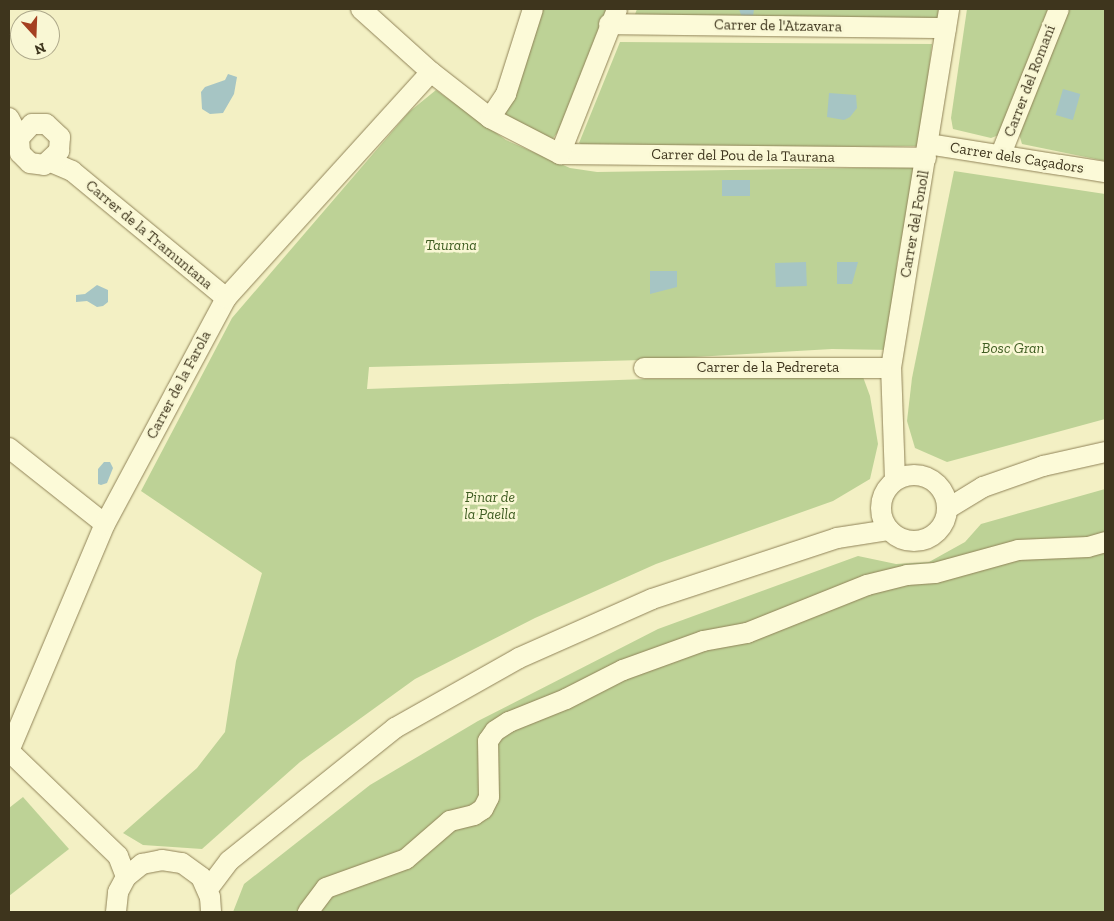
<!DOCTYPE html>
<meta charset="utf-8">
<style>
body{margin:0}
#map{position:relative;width:1114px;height:921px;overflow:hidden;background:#f3f0c4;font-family:"Zilla Slab",serif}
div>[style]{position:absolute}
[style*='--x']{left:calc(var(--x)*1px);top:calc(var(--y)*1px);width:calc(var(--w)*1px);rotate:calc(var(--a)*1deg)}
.green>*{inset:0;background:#bdd296}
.water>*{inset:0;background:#a6c5c4;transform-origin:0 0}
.roads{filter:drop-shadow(0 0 1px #908358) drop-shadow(0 0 1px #908358)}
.minor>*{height:20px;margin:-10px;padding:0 10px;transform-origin:10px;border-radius:10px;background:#fcfad8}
.minor>.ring{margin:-10px;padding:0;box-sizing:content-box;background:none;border:20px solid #fcfad8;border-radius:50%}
span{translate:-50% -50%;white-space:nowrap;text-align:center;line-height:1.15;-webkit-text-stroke:5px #f9f7d4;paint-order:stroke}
.street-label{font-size:15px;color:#3e351d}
.park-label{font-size:15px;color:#3f5d22;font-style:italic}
.frame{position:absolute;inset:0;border:10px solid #3e351d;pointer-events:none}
.north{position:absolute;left:10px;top:10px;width:50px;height:50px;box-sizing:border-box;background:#f9f7d4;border:1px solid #aea98b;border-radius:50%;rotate:160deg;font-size:14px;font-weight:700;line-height:20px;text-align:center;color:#3e351d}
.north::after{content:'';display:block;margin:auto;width:18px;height:22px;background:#a54021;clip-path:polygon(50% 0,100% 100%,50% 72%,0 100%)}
</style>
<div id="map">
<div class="green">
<i style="clip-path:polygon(542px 9px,608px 9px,564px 124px,551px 141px,500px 116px)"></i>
<i style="clip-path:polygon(637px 9px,940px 9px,938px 21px,634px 17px)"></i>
<i style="clip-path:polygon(967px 9px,1048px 9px,999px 135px,991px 138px,953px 129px,951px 118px)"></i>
<i style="clip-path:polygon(1062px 9px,1105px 9px,1105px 161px,1022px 144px,1019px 134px)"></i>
<i style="clip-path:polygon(620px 42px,932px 44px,920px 146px,590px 149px,579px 143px)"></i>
<i style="clip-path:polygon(436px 90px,506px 140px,570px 168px,597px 172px,916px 167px,897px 263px,892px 350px,832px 349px,643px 360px,369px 367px,367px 389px,646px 379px,863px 377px,870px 396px,878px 444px,870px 479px,833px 501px,656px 564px,535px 618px,415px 679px,300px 762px,202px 849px,143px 845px,123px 833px,197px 768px,225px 732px,236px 661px,262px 573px,141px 491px,232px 318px,409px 112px)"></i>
<i style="clip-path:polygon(954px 171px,1105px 194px,1105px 419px,947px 462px,915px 448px,907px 421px,912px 378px)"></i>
<i style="clip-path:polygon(1105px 489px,1105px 912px,233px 912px,244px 884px,370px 785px,478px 721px,658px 629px,858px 556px,896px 564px,929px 562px,965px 542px,981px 524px)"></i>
<i style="clip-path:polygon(23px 797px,69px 849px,9px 896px,9px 808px)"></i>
</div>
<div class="water">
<i style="clip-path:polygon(739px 9px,754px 9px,753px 17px,742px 18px)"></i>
<i style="clip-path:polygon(228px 74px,237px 77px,234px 94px,223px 113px,210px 114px,202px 109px,201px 92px,205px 87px,225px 80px)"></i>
<i style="left:1063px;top:89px;width:18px;height:27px;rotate:16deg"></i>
<i style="clip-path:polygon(829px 93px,856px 95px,857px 108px,850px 117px,844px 120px,827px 117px)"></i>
<i style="left:750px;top:180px;width:16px;height:28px;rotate:90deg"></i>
<i style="left:806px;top:262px;width:24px;height:31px;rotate:88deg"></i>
<i style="clip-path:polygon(837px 262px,858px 262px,852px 284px,837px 284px)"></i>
<i style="clip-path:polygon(650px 271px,677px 271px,677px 287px,650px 294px)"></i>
<i style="clip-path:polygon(97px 285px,108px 290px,108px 302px,103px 306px,97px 307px,87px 301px,76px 302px,76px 295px,85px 294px)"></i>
<i style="clip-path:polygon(104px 462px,110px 462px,113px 468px,107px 483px,101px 485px,98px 484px,98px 469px)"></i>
</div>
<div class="roads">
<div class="minor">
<i style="--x:361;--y:9;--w:94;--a:42"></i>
<i style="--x:431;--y:72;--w:75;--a:37.9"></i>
<i style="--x:490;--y:118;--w:79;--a:27.2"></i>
<i style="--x:560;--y:154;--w:366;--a:0.6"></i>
<i style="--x:609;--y:24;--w:337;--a:0.7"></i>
<i style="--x:9;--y:118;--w:22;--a:63"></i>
<i style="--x:19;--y:138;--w:15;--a:86"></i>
<i style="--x:20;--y:153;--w:14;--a:45"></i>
<i style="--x:30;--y:163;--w:14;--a:8"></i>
<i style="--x:44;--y:165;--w:21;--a:-43"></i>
<i style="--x:59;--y:151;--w:14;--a:-86"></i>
<i style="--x:60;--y:137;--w:19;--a:-137"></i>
<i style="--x:46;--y:124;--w:14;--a:180"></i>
<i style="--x:32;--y:124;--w:19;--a:133"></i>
<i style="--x:490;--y:118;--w:29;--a:-56"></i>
<i style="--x:506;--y:94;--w:89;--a:-72.4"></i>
<i style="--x:928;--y:144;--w:179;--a:9"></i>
<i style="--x:560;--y:154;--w:156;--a:-68.5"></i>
<i style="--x:1001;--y:154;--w:156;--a:-68.2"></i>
<i style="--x:51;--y:162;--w:23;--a:23"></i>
<i style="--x:72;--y:171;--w:200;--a:39.5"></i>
<i style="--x:644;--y:368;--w:247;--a:0"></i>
<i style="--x:9;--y:448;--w:122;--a:38.4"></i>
<i class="ring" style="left:881px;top:475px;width:46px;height:46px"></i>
<i style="--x:895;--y:480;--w:112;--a:-92"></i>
<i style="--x:891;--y:368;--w:364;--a:-80.8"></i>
<i style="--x:947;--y:509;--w:42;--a:-31.4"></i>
<i style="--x:983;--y:487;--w:64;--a:-19.3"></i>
<i style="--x:1043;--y:466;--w:64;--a:-12.7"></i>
<i style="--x:9;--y:751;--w:246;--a:-67.1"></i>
<i style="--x:105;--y:524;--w:256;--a:-61.8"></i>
<i style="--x:226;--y:298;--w:305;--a:-47.8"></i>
<i style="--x:9;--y:751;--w:151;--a:43.9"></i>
<i style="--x:118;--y:856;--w:22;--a:69"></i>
<i style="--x:208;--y:889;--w:35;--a:-53"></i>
<i style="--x:229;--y:861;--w:213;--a:-38.7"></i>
<i style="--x:395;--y:728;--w:142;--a:-29.4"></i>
<i style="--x:519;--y:658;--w:145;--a:-23.9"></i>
<i style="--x:652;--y:599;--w:195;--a:-18.2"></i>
<i style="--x:837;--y:538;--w:53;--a:-8.7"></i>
<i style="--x:116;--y:912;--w:20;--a:-84"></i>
<i style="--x:118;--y:892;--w:17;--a:-62"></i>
<i style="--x:126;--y:877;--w:21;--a:-39"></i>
<i style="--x:142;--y:864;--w:20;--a:-11"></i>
<i style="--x:162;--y:860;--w:20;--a:9"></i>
<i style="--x:182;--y:863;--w:24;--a:36"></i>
<i style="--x:201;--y:877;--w:22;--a:66"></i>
<i style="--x:210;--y:897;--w:15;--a:86"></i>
<i style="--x:308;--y:912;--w:30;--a:-53"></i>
<i style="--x:326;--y:888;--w:85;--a:-19.9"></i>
<i style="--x:406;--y:859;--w:58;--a:-40.8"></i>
<i style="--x:450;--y:821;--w:25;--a:-14"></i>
<i style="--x:474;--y:815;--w:11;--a:-34"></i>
<i style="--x:483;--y:809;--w:13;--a:-63"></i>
<i style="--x:489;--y:797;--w:56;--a:-91"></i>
<i style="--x:488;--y:741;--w:12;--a:-55"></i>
<i style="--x:495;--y:731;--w:17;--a:-33"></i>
<i style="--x:509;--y:722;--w:61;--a:-22"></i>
<i style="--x:566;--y:699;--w:64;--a:-27"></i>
<i style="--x:623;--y:670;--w:85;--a:-19.9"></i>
<i style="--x:703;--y:641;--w:45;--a:-10.3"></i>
<i style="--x:747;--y:633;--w:129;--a:-21.8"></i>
<i style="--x:867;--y:585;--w:41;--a:-14"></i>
<i style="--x:907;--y:575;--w:28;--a:-4"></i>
<i style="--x:935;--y:573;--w:86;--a:-15.5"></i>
<i style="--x:1018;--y:550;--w:70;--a:-2.5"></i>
<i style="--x:1088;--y:547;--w:18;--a:-16"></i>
</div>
</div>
<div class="street-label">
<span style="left:778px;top:26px;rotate:1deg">Carrer de l'Atzavara</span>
<span style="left:1030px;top:81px;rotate:-69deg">Carrer del Romaní</span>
<span style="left:743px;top:156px;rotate:1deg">Carrer del Pou de la Taurana</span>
<span style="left:1017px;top:158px;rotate:9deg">Carrer dels Caçadors</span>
<span style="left:915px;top:224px;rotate:-80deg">Carrer del Fonoll</span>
<span style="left:149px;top:235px;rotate:40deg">Carrer de la Tramuntana</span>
<span style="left:768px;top:368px">Carrer de la Pedrereta</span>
<span style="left:179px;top:385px;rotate:-62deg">Carrer de la Farola</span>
</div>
<div class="park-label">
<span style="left:451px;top:246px">Taurana</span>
<span style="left:1013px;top:349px">Bosc Gran</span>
<span style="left:490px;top:506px">Pinar de<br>la Paella</span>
</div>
<div class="frame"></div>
<div class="north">N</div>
</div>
